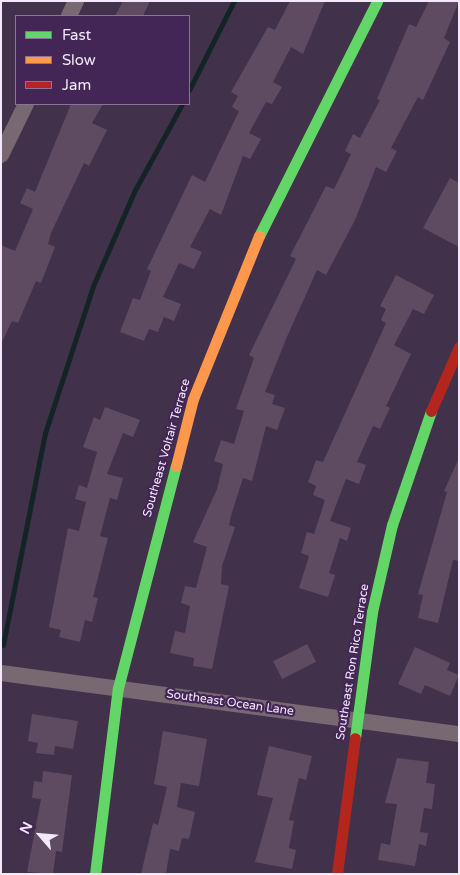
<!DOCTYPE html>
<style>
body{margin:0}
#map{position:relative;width:460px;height:875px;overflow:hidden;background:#41314b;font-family:"Varela Round",sans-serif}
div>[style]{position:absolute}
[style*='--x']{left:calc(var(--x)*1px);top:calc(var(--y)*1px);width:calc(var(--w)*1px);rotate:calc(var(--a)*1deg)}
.stream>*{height:5px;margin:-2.5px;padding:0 2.5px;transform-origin:2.5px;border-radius:2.5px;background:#142426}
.building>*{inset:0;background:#5e4b61;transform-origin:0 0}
.street>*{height:16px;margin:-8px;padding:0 8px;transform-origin:8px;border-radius:8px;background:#786871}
.fast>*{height:11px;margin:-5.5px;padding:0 5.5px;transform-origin:5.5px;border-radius:5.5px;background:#63d668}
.slow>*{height:11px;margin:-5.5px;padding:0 5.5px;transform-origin:5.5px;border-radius:5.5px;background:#ff974d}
.jam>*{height:11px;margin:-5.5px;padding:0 5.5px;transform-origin:5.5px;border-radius:5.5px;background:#b3261e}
span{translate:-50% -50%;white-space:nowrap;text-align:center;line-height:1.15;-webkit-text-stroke:4.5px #432656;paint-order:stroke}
.street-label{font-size:12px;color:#f3e9fb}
.frame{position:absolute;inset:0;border:2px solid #f3e9fb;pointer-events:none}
.legend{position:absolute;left:15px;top:15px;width:175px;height:90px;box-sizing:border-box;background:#432656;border:1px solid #897498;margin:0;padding:6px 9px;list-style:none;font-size:15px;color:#f3e9fb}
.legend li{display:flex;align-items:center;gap:10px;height:25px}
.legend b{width:25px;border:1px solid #897498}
.north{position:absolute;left:15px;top:810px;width:50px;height:50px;-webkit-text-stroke:4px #432656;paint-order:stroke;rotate:297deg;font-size:14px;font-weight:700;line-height:20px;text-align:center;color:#f3e9fb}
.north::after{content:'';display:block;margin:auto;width:18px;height:22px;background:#f3e9fb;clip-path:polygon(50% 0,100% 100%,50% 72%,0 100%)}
</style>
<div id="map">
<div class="stream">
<i style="--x:189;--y:90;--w:100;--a:-63.2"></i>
<i style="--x:3;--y:645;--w:216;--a:-78.8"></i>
<i style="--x:45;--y:433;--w:155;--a:-71.9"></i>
<i style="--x:93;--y:286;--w:105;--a:-66.4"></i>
<i style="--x:135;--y:190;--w:98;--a:-61.3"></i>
</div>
<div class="building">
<i style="clip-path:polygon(123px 1px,150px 1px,143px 16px,115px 16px)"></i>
<i style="clip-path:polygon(290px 1px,325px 1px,303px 54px,291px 47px,273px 82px,282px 87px,272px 104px,266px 102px,249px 133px,261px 139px,250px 159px,243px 156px,221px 215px,210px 209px,190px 247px,202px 252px,194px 269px,179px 263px,163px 297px,181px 304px,174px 321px,164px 317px,158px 332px,149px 329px,144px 341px,120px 332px,133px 298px,140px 300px,151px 271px,147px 269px,192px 175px,205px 182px,239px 111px,232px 107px,238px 96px,231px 92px,268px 27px,275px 30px)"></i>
<i style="clip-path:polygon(429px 1px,459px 1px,444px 38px,450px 42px,423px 100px,418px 97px,391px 148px,397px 151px,386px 172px,376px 167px,355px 220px,326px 275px,317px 270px,286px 339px,265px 392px,275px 395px,272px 404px,285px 408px,277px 430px,266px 426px,252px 481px,243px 478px,232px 512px,229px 525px,235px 527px,222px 566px,221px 584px,229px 586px,212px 669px,193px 666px,194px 658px,170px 653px,175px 631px,185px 633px,190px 606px,181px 603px,185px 586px,196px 588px,207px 547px,193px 542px,217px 489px,223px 464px,214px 461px,221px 440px,234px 444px,244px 411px,236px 409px,254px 358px,249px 355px,296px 259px,290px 256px,326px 186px,334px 189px,351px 154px,345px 151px,353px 134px,360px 138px,380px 100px,377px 99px,409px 24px,416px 27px)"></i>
<i style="clip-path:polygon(71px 104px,103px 104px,92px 123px,107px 130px,89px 166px,84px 163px,51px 233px,48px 244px,55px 247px,41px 283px,36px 281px,18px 323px,12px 321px,1px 344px,1px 245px,15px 251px,33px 209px,20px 203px,27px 188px,35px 192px)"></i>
<i style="clip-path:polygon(450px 178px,459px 183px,459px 247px,423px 228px)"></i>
<i style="clip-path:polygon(396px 275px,434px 295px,424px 314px,413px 309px,394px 345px,411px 354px,386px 406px,390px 408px,380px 429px,373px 426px,357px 462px,366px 465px,359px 484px,346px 479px,330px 521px,351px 528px,347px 541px,340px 538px,329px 573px,335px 575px,328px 597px,299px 588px,309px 556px,301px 553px,307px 532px,314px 534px,325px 500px,313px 495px,316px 486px,308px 482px,316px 460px,323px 462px,386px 323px,381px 320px,386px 309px,380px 306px)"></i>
<i style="clip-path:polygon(105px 407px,140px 420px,133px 437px,123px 433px,107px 474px,123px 478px,117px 500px,110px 498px,100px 536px,108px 538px,93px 597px,98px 598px,92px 622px,85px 620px,80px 642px,59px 637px,61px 630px,49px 627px,68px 528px,79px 531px,86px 502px,75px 499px,79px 485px,87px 488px,97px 452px,83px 447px,94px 417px,100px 420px)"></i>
<i style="clip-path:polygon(459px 458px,459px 561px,453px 560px,438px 623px,418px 618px,423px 595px,418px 594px,447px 492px,444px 491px)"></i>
<i style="left:307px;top:644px;width:20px;height:38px;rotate:63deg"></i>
<i style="clip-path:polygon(415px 647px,450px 663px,447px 670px,459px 675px,450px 696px,425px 685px,421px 694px,398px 684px)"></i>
<i style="clip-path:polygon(32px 714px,78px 721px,73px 749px,55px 746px,54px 755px,36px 753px,38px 743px,28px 741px)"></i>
<i style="clip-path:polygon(163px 731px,207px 739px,199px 786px,181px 783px,177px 807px,195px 812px,189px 839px,182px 838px,179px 851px,170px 849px,166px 874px,141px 874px,153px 823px,158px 825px,167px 787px,154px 784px)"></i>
<i style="clip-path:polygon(269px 746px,312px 756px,306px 780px,299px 778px,289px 820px,294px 821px,289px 848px,296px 850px,292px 869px,255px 862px,273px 798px,257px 795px)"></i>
<i style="clip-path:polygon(397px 758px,429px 762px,426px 783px,435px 784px,432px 809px,424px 808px,420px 832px,428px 833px,426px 846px,419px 844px,415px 866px,378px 860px,381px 843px,390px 845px,397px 804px,385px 803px)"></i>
<i style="clip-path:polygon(43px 771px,72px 775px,62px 852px,56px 851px,53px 874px,27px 872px,41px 799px,32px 798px,34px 781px,42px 782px)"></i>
</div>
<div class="street">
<i style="--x:69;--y:16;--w:17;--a:-65"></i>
<i style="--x:1;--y:155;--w:57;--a:-63.9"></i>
<i style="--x:1;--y:673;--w:462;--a:7.6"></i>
</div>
<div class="fast">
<i style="--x:259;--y:236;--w:263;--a:-63.3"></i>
<i style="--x:355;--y:738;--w:127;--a:-82.3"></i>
<i style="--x:372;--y:612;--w:89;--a:-77.1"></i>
<i style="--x:392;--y:525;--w:120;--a:-71.1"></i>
<i style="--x:95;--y:874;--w:187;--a:-83"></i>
<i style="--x:118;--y:688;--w:229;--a:-75.4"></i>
</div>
<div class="slow">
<i style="--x:176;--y:466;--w:69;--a:-75.8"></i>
<i style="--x:193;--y:399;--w:176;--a:-68"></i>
</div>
<div class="jam">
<i style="--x:431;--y:411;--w:70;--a:-66.4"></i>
<i style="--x:337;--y:874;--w:137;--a:-82.5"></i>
</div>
<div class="street-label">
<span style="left:167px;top:448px;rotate:-74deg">Southeast Voltair Terrace</span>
<span style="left:353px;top:662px;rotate:-81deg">Southeast Ron Rico Terrace</span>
<span style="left:230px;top:703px;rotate:8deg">Southeast Ocean Lane</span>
</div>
<div class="frame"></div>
<ul class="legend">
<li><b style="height:6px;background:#63d668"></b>Fast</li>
<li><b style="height:6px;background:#ff974d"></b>Slow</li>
<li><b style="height:6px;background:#b3261e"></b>Jam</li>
</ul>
<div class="north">N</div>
</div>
